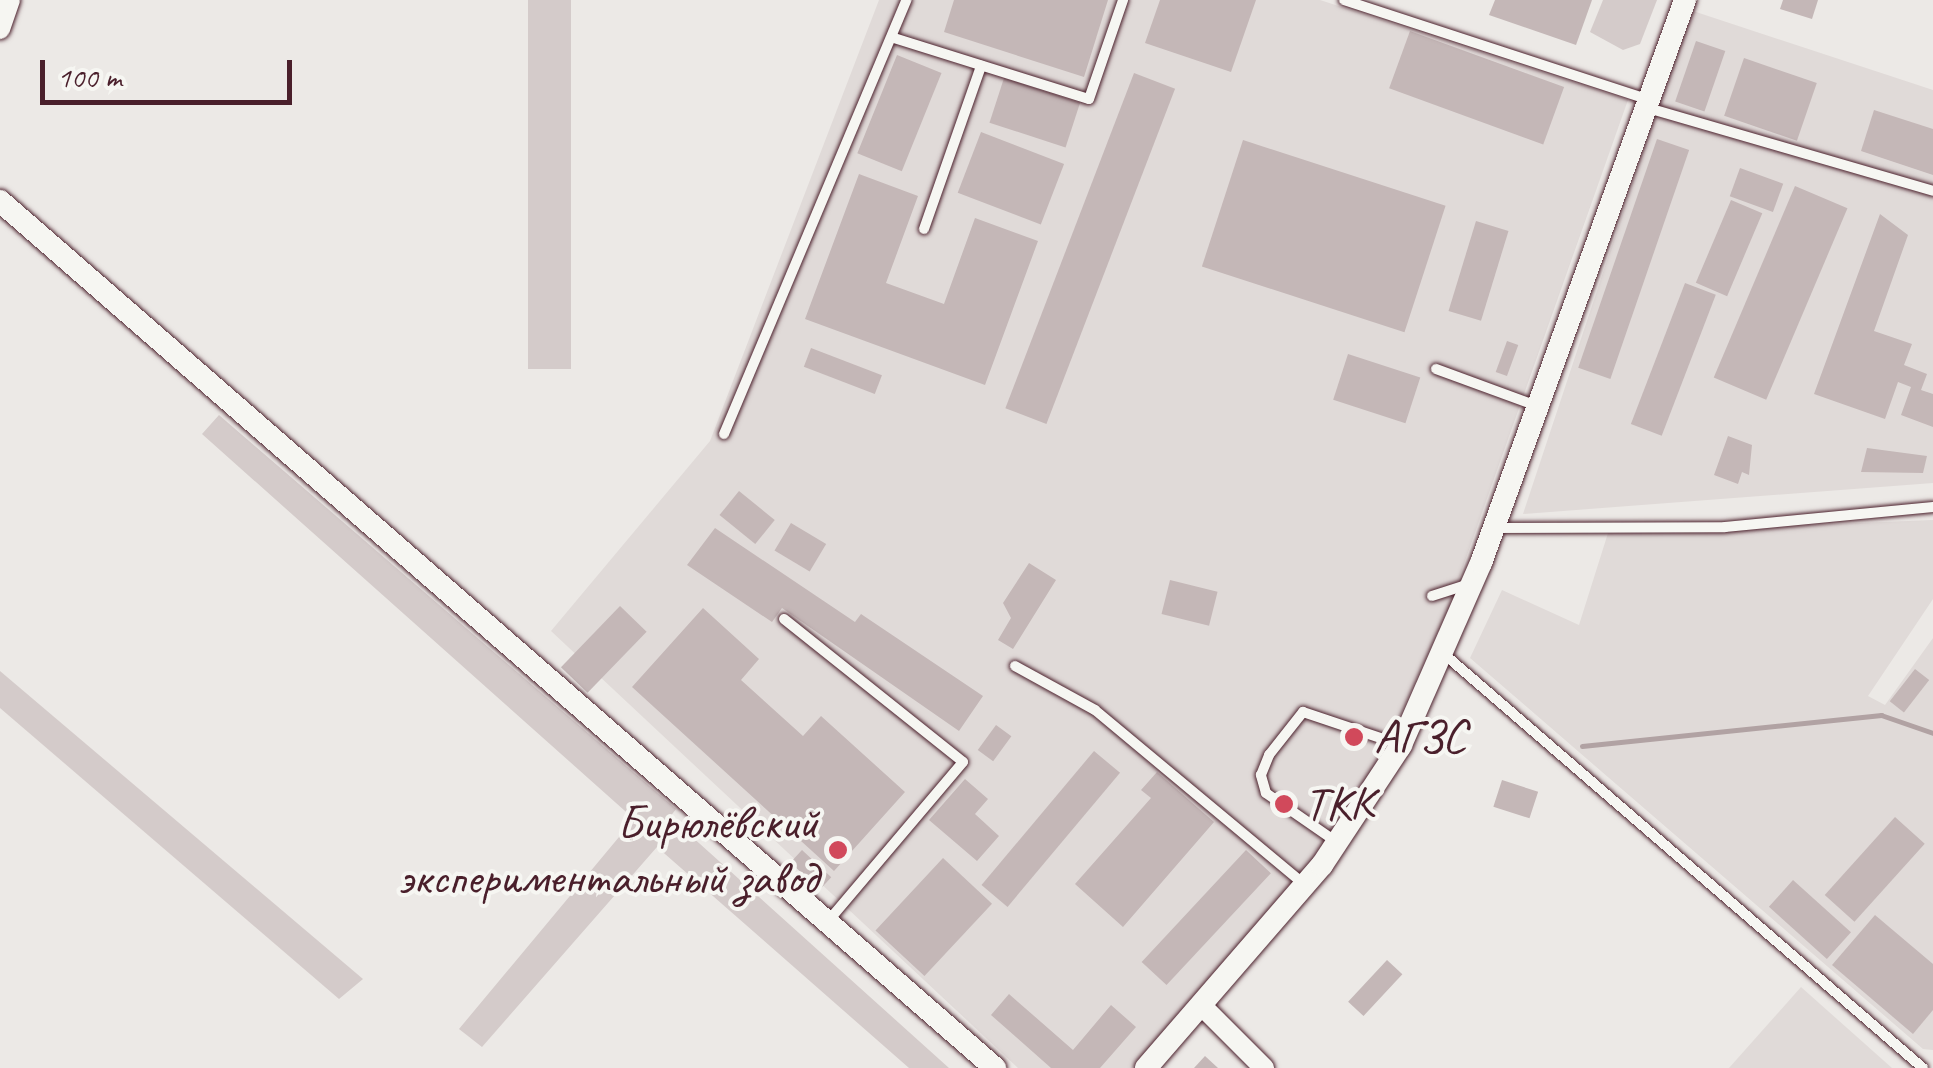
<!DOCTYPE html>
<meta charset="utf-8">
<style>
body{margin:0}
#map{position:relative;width:1933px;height:1068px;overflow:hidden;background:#ece9e6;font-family:Caveat,sans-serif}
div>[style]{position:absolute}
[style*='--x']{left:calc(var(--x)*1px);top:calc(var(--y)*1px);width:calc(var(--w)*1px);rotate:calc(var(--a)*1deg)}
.built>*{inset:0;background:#e0dad8}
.green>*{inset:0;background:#d4cbca;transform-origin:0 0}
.stream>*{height:5px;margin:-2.5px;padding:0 2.5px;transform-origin:2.5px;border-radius:2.5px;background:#b1a2a3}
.building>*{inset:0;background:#c4b7b7;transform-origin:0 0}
.roads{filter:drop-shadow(0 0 2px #4a1f2b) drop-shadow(0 0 2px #4a1f2b)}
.service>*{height:10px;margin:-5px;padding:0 5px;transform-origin:5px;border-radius:5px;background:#f6f6f2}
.minor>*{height:20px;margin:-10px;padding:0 10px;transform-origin:10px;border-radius:10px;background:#f6f6f2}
.tertiary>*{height:22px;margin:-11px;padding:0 11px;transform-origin:11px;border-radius:11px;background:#f6f6f2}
.dots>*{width:28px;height:28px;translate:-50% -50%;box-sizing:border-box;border:5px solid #f6f6f2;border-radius:50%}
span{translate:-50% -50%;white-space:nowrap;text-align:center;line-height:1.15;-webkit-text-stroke:8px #f6f6f2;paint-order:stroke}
.poi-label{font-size:48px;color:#4a1f2b}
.left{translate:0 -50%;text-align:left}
.right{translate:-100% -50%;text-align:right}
.scale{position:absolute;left:40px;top:60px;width:252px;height:45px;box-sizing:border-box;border:5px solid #4a1f2b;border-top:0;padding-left:12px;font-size:30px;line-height:35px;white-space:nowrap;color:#4a1f2b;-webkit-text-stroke:8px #f6f6f2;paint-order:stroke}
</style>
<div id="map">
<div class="built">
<i style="clip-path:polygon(879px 0,1320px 0,1628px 100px,1448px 609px,1359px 807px,1132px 1068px,1018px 1068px,551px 631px,710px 441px)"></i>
<i style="clip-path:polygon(1690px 10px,1933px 90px,1933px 483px,1523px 514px)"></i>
<i style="clip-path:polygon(1933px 520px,1933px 599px,1868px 696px,1885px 705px,1933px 638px,1933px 1050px,1923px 1049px,1470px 658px,1502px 590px,1579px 625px,1608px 533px)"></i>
<i style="clip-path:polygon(1801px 987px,1892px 1068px,1729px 1068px)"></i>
</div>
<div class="green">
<i style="left:528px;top:0;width:43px;height:369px"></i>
<i style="clip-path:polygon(1603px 0,1657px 0,1640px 44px,1623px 50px,1590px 32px)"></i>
<i style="clip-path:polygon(219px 415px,676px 809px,670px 817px,949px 1068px,909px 1068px,657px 847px,482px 1047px,459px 1029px,634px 819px,202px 434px)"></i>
<i style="clip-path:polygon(0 671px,363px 979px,339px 999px,0 708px)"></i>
</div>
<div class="stream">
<i style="--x:1582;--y:746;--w:301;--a:-5.9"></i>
<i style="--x:1881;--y:715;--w:55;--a:19.1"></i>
</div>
<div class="building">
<i style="clip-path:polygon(954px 0,1108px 0,1084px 77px,944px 32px)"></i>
<i style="clip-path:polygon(1160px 0,1256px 0,1231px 72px,1145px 43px)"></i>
<i style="clip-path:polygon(1495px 0,1592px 0,1576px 45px,1489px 15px)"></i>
<i style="clip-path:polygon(1783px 0,1818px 0,1812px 19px,1780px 9px)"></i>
<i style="left:1410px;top:31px;width:164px;height:61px;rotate:20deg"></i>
<i style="left:1696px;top:41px;width:31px;height:64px;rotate:19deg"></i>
<i style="left:897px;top:55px;width:48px;height:106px;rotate:22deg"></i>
<i style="left:1744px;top:58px;width:77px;height:61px;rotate:19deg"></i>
<i style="left:1134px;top:73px;width:44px;height:359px;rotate:21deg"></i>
<i style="left:1004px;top:78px;width:80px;height:47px;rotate:18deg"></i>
<i style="clip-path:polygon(1874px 110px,1933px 129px,1933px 175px,1861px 151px)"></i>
<i style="left:981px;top:132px;width:89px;height:65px;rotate:21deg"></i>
<i style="left:1657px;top:139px;width:34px;height:242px;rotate:19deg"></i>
<i style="left:1243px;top:140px;width:213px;height:133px;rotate:18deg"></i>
<i style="left:1740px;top:168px;width:46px;height:30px;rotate:20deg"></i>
<i style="clip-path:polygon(859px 174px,918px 196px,886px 283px,944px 304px,975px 218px,1038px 241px,985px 385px,805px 319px)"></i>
<i style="left:1795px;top:186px;width:57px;height:208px;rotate:23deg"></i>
<i style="left:1731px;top:200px;width:34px;height:90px;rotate:23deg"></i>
<i style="clip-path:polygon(1880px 214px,1908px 235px,1874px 331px,1912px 344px,1904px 365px,1927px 374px,1921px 390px,1933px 394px,1933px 427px,1901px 415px,1911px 387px,1898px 382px,1885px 419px,1814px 394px)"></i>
<i style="left:1476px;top:221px;width:34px;height:94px;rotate:17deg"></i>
<i style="left:1685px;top:283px;width:33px;height:151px;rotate:21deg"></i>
<i style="left:1507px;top:341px;width:12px;height:33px;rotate:20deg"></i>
<i style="left:811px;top:348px;width:76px;height:20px;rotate:21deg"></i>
<i style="left:1348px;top:354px;width:76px;height:48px;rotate:18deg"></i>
<i style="clip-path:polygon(1728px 436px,1752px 445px,1749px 475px,1742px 472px,1738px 484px,1714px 475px)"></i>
<i style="clip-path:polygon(1867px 448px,1927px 456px,1923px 473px,1861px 472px)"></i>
<i style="left:739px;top:491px;width:46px;height:31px;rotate:39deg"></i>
<i style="left:791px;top:523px;width:41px;height:32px;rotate:31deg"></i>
<i style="clip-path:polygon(715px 528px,855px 622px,861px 614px,983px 696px,959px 731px,782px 608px,772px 622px,687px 565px)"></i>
<i style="clip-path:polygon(1029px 563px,1056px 580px,1013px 649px,998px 640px,1011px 618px,1003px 603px)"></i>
<i style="left:1170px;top:580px;width:49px;height:35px;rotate:14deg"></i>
<i style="left:620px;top:606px;width:37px;height:85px;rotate:44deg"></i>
<i style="clip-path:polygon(703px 608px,759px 659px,741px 680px,803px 736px,821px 716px,905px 792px,834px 871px,632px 687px)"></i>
<i style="left:1915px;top:669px;width:18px;height:41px;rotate:38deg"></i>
<i style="left:996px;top:725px;width:19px;height:31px;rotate:36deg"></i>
<i style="left:1094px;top:751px;width:34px;height:175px;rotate:40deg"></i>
<i style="clip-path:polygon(1157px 772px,1214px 822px,1123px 927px,1075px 884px,1151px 798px,1141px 790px)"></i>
<i style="clip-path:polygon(965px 779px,988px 799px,975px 814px,999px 836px,977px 861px,929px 820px)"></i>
<i style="left:1502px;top:780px;width:38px;height:28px;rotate:18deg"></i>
<i style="left:1895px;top:817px;width:40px;height:105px;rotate:42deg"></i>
<i style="left:802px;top:850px;width:40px;height:17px;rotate:43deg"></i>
<i style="left:1246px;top:850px;width:34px;height:153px;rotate:43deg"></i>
<i style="left:943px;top:858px;width:67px;height:99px;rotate:43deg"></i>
<i style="left:1793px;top:880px;width:78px;height:36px;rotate:42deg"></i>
<i style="clip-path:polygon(1875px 915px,1933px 964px,1933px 1010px,1913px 1034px,1832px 965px)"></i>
<i style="left:1387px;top:960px;width:21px;height:57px;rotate:43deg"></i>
<i style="clip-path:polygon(1009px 994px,1073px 1050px,1111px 1005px,1136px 1027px,1100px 1068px,1051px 1068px,991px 1015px)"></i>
<i style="clip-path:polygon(1205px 1056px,1218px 1068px,1194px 1068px)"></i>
</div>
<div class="roads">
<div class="service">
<i style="--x:1344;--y:0;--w:319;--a:18.1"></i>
<i style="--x:894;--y:38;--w:204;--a:17.4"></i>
<i style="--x:1089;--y:99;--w:105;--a:-71"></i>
<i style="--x:1648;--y:108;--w:297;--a:16.2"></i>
<i style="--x:924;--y:229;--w:173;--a:-70.7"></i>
<i style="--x:1436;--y:369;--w:108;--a:20.1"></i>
<i style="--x:724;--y:434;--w:471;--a:-67.2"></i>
<i style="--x:1494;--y:528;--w:231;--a:-0.2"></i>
<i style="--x:1725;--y:527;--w:209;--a:-5.5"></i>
<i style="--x:1432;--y:596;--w:39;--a:-18"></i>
<i style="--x:784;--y:619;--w:229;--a:38.6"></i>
<i style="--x:963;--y:762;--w:209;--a:130.3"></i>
<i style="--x:1444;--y:654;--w:633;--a:40.84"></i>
<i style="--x:1015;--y:666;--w:91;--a:28.8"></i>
<i style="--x:1095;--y:710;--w:272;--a:39.8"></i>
<i style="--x:1338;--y:843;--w:88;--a:-145.2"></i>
<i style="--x:1266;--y:793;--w:19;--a:-106"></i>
<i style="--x:1261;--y:775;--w:22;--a:-68"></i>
<i style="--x:1269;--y:755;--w:55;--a:-51.7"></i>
<i style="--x:1303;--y:712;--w:103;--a:18.6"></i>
</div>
<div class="minor">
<i style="--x:0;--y:29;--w:31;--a:-71"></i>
<i style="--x:1202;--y:1006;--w:88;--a:45"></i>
</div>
<div class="tertiary">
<i style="--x:0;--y:201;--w:1320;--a:41.07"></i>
<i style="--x:1146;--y:1068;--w:269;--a:-49.1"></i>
<i style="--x:1322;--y:865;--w:144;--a:-56.6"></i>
<i style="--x:1401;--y:745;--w:199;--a:-66.3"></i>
<i style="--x:1481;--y:563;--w:599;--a:-70.08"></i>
</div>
</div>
<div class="dots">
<i style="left:1354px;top:737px;background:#d1495b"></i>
<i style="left:1284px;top:804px;background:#d1495b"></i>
<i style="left:838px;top:850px;background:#d1495b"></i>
</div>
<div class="poi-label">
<span class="left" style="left:1374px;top:737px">АГЗС</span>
<span class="left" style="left:1304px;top:804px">ТКК</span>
<span class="right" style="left:818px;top:850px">Бирюлёвский<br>экспериментальный завод</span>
</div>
<div class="scale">100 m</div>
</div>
